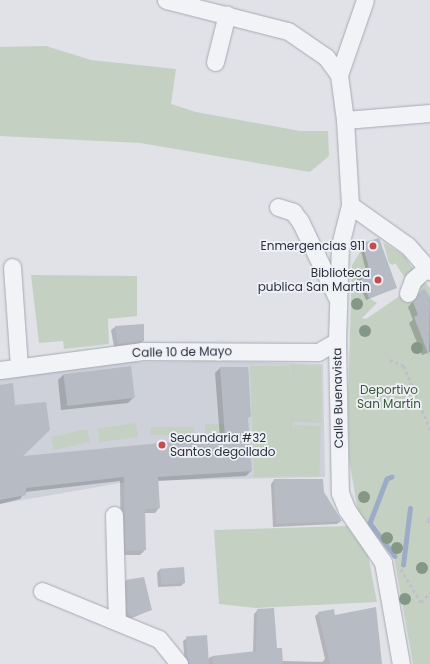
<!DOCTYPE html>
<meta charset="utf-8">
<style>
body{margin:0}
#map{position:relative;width:430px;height:664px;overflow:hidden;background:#e0e2e8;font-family:Poppins,sans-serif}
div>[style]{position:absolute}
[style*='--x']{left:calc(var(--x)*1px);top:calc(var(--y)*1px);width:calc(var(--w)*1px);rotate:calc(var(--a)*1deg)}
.built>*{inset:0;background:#ced1da}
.green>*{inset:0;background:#c4d1c2;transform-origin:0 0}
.shadow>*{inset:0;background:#0003}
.stream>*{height:4.5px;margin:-2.25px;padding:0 2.25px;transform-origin:2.25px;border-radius:2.25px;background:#9dacc6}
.building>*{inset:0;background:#b7bbc4;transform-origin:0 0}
.path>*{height:2.5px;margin-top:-1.25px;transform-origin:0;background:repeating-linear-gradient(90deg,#bec0c7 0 3px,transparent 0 6px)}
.roads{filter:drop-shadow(0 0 1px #a6a9b2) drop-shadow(0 0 1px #a6a9b2)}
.minor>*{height:17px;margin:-8.5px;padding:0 8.5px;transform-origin:8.5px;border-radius:8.5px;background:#f2f3f7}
.trees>*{width:12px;height:12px;margin:-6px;border-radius:50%;background:#859787}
.dots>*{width:11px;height:11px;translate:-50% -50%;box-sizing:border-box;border:2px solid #eff1f6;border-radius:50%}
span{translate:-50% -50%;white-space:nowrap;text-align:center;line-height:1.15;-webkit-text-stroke:3.5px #eff1f6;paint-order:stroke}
.poi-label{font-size:12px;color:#2a2f3e}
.right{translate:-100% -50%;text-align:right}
.left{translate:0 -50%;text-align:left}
.street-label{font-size:12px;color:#2a2f3e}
.park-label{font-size:12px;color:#3a5938}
</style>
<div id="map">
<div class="built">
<i style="clip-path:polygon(214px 361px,323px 364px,325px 477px,132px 481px,0 504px,0 379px,130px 362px)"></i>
</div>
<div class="green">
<i style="clip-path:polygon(46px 46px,91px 60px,176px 69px,171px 104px,196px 112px,300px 131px,328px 131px,329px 156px,310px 172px,140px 143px,0 136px,0 47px)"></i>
<i style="clip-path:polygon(383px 242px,404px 255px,416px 273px,407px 281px,395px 263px,393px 265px,389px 263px)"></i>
<i style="clip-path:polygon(363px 247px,369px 266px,359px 273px,369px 298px,377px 303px,362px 318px,366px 319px,423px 280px,430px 288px,430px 664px,413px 664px,394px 557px,358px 512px,349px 459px,348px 400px,352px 265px)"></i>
<i style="clip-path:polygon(31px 275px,137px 276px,137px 316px,108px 319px,109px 344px,64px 349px,63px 341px,39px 343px)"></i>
<i style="clip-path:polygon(290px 364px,321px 366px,322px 423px,293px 422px,296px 476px,254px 477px,250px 366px,289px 366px,291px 385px)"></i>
<i style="left:136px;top:423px;width:14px;height:39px;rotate:82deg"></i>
<i style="left:205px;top:424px;width:42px;height:9px"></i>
<i style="left:294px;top:425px;width:27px;height:51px;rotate:2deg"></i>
<i style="left:194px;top:427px;width:8px;height:43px;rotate:90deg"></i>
<i style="left:87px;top:429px;width:13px;height:37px;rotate:77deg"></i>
<i style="clip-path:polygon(347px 526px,368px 555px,377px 602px,256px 608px,219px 604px,214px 530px)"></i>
</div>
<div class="shadow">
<i style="clip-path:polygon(363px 244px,396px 288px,366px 300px,356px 277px,366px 271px,360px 247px)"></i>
<i style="clip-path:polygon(424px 289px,430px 299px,430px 352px,422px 355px,409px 323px,413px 320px,408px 307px)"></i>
<i style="clip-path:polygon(143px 325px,143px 341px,139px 344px,114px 347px,111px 330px,115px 327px)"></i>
<i style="clip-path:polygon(220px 368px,248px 368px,250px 416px,247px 419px,251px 471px,246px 476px,158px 481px,159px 508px,155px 513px,144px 513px,145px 550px,140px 555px,121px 555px,120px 481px,25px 492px,20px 499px,0 504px,0 386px,20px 457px,220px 439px,215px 373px)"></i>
<i style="clip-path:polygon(63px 375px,134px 397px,128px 403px,61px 410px,58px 380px)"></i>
<i style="clip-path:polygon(274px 480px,341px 521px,337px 524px,273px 527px,271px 484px)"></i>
<i style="clip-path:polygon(160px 569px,184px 583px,181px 586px,158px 587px,157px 573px)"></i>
<i style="clip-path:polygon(126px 581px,151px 610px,127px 620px,124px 617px,123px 584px)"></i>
<i style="clip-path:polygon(258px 610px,282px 661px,322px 662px,325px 659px,315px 616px,319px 613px,334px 617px,381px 664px,185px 664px,183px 641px,187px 638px,208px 660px,210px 657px,253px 652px,254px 614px)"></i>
</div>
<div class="stream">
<i style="--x:392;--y:477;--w:5;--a:158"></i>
<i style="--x:387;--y:479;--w:47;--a:111.1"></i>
<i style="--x:370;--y:523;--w:41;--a:52.9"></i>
<i style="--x:403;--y:565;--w:57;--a:-83"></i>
</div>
<div class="building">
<i style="clip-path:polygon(379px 238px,397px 288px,369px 298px,359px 273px,369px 268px,362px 243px)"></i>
<i style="clip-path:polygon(424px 288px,430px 297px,429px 356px,414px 317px,418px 315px,413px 302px)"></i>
<i style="clip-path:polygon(144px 324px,144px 341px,118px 344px,115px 326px)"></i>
<i style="left:131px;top:366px;width:32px;height:68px;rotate:83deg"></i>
<i style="clip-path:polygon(220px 367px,248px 367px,251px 417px,248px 417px,252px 471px,158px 477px,160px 508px,145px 509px,146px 550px,125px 551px,124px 477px,26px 488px,26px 495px,0 500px,0 385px,13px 383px,15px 405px,46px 402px,50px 430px,23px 456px,225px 437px)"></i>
<i style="clip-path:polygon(274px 479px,323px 479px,324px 492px,342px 521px,276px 524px)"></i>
<i style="left:184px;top:567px;width:16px;height:24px;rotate:86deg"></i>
<i style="clip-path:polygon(144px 577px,152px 610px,131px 617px,127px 613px,126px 580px)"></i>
<i style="clip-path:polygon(376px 607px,382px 664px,330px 664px,318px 612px,334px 609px,335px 615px)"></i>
<i style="clip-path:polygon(274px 608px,277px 648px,282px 648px,283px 664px,213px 664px,212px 656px,256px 651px,257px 609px)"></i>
<i style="left:207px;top:635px;width:29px;height:21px;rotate:86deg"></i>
</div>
<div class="path">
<i style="--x:390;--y:360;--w:15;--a:23"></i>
<i style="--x:404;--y:366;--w:68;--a:67.6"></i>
<i style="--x:430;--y:518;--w:3;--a:135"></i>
<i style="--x:428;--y:520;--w:4;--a:63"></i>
<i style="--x:401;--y:569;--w:39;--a:59"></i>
<i style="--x:421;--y:602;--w:13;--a:-45"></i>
</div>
<div class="roads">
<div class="minor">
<i style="--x:166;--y:0;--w:126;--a:14.3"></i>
<i style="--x:288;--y:31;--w:46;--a:34.4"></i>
<i style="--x:326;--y:57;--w:22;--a:54"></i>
<i style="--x:339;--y:75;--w:45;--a:82.4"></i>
<i style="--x:345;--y:120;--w:85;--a:86.6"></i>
<i style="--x:350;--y:205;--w:41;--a:104"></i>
<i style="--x:340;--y:245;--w:96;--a:91.8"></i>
<i style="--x:337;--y:341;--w:152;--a:88.9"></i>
<i style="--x:340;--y:493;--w:18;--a:68"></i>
<i style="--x:347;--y:510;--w:63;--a:55.3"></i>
<i style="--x:383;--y:562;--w:104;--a:80"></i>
<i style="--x:215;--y:62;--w:49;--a:-76"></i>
<i style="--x:339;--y:75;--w:79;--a:-70.9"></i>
<i style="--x:345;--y:120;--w:85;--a:-4.7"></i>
<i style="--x:350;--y:205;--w:71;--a:35.3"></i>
<i style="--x:408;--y:246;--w:33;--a:49"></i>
<i style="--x:278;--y:207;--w:16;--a:18"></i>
<i style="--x:293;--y:212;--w:11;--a:52"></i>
<i style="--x:300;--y:221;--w:85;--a:64.3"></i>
<i style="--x:12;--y:267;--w:100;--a:86"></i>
<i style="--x:408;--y:293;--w:14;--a:-69"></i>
<i style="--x:413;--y:280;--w:18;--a:-41"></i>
<i style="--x:0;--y:370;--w:144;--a:-7.6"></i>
<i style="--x:143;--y:351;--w:175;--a:0.3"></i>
<i style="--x:318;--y:352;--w:22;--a:-30"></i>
<i style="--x:114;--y:515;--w:106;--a:88.4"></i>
<i style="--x:42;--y:591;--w:126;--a:22.3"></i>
<i style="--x:159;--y:639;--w:32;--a:51"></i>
</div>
</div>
<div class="trees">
<i style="left:357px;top:304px"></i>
<i style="left:365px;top:331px"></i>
<i style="left:417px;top:348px"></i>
<i style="left:364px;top:497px"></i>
<i style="left:387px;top:538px"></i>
<i style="left:397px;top:548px"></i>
<i style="left:422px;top:568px"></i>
<i style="left:405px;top:599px"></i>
</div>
<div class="dots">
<i style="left:373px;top:246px;background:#c54c51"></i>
<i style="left:378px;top:280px;background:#c54c51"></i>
<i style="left:162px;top:445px;background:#c54c51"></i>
</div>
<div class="poi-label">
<span class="right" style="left:365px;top:246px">Enmergencias 911</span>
<span class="right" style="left:370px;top:280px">Biblioteca<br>publica San Martin</span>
<span class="left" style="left:170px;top:445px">Secundaria #32<br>Santos degollado</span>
</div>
<div class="street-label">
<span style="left:182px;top:352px;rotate:-1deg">Calle 10 de Mayo</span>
<span style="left:338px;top:398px;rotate:-91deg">Calle Buenavista</span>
</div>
<div class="park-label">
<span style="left:389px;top:397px">Deportivo<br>San Martín</span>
</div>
</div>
